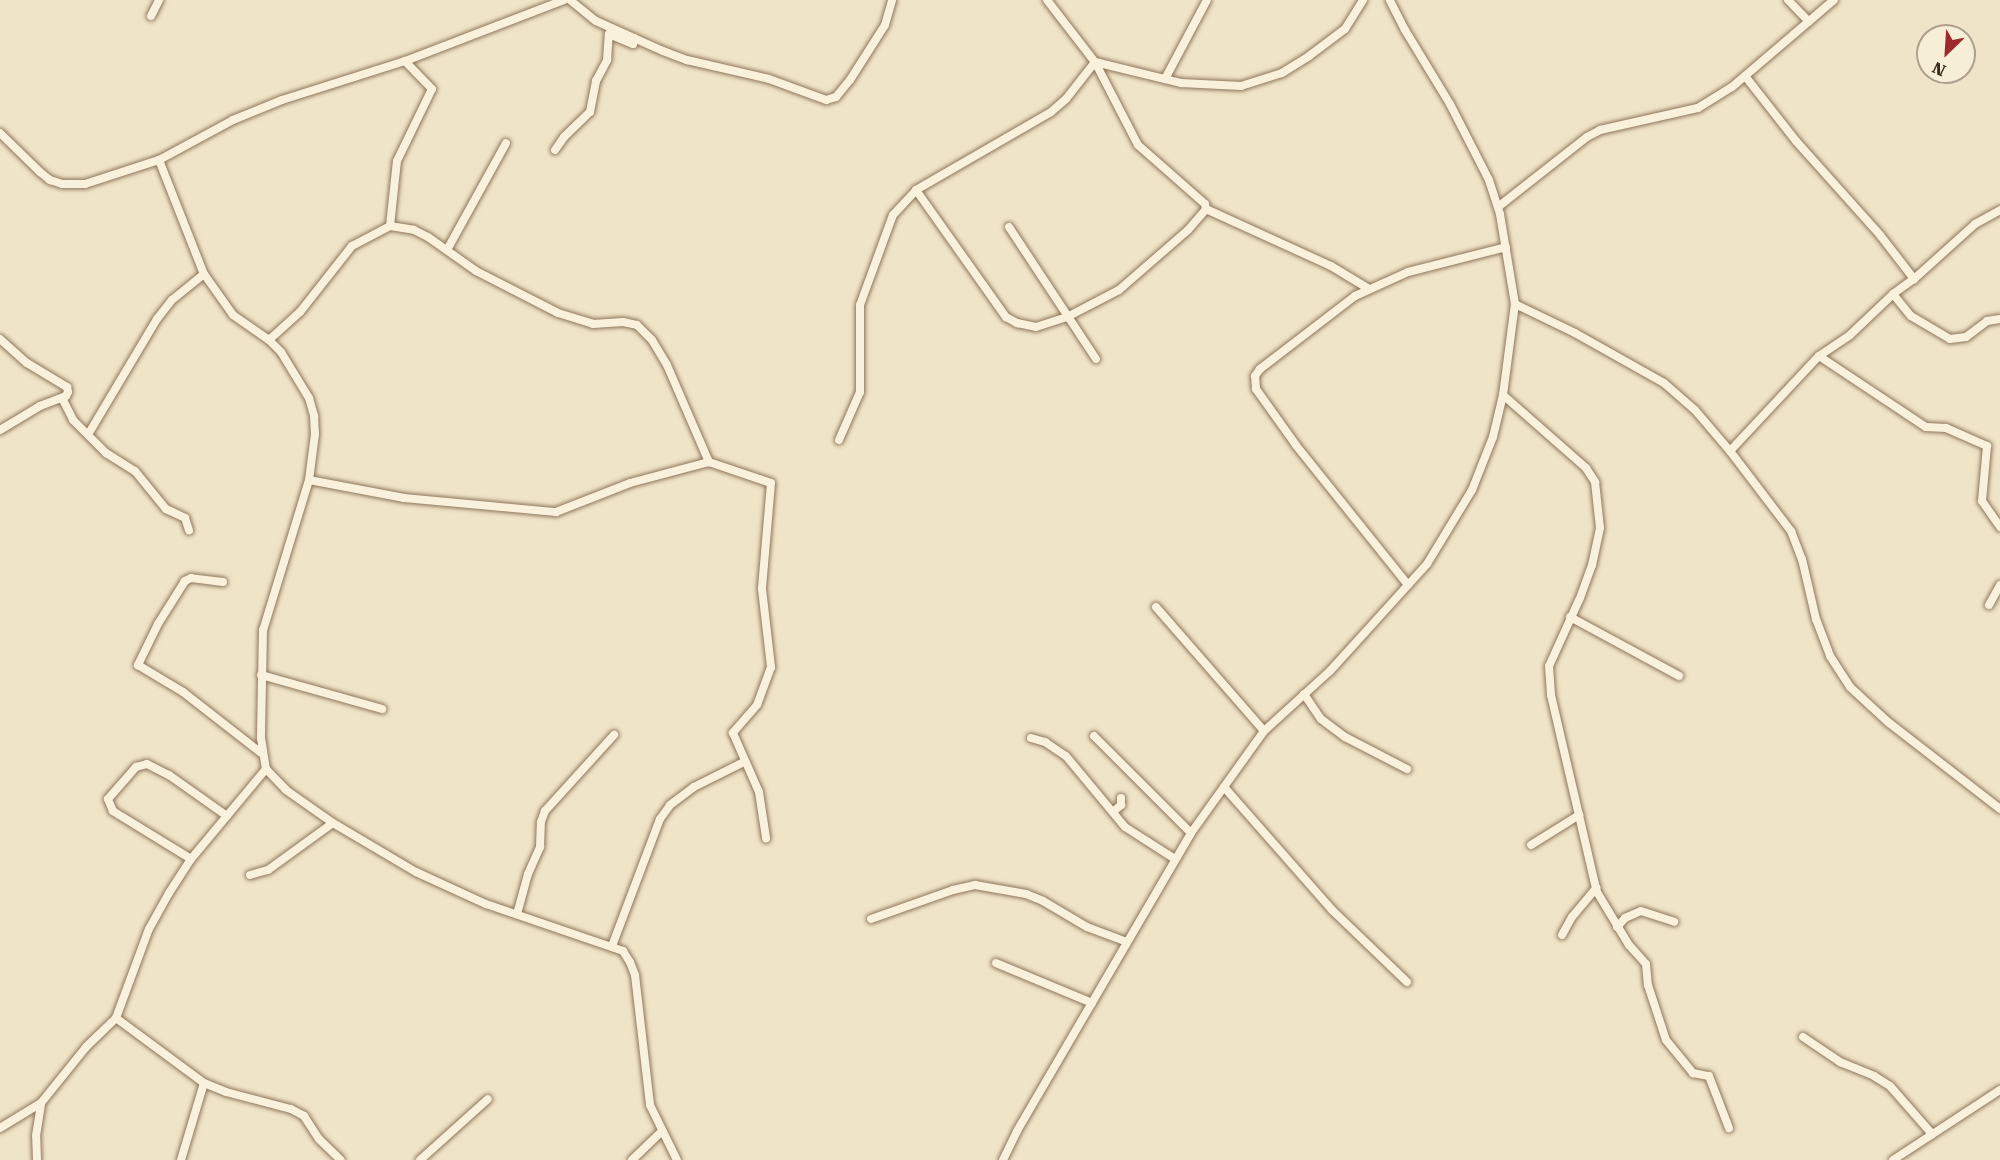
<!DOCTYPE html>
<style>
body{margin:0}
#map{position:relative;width:2000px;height:1160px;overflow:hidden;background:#f0e4c8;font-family:"Roboto Serif",serif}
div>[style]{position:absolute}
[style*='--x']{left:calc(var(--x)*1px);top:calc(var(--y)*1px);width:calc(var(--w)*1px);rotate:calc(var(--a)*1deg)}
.roads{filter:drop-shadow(0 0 2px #8d765c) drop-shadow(0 0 2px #8d765c)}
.street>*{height:8px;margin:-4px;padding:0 4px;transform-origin:4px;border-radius:4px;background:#faf1dc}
span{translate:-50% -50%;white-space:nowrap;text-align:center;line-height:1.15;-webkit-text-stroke:5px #f7eed8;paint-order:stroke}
.north{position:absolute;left:1916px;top:24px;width:60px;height:60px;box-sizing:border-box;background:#f7eed8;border:2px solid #ada18e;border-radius:50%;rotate:205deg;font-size:16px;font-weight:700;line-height:24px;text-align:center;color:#3d2e20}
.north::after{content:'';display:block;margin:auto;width:21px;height:27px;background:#9e2a2b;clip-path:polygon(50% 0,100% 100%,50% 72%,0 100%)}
</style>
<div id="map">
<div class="roads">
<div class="street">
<i style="--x:564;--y:0;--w:170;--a:159"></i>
<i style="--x:405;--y:61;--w:129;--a:162.4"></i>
<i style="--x:282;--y:100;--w:53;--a:157.8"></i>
<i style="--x:233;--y:120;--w:84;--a:151.6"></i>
<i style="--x:159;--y:160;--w:123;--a:68.5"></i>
<i style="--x:204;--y:274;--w:50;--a:54.7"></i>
<i style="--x:233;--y:315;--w:44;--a:34.8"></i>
<i style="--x:269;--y:340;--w:17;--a:45"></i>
<i style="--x:281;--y:352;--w:54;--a:58.7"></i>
<i style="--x:309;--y:398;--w:19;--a:74"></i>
<i style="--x:314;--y:416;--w:18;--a:87"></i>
<i style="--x:315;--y:434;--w:46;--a:97.4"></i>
<i style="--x:309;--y:480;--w:157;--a:107"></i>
<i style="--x:263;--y:630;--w:108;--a:91.1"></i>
<i style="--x:261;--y:738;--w:31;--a:81"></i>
<i style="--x:266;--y:769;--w:29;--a:46"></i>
<i style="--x:286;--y:790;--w:57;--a:35.1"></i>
<i style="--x:333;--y:823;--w:96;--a:30.6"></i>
<i style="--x:416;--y:872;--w:77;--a:24.6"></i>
<i style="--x:486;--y:904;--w:145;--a:18.9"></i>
<i style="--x:623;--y:951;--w:13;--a:58"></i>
<i style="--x:630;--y:962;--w:14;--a:69"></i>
<i style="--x:635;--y:975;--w:131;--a:83.4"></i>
<i style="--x:650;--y:1105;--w:61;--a:63.9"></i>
<i style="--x:570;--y:0;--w:33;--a:39"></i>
<i style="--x:596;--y:21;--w:73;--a:24.1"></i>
<i style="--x:663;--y:51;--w:26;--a:21"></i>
<i style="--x:687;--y:60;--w:84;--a:13"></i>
<i style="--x:769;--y:79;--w:61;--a:20.2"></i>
<i style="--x:826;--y:100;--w:10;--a:-17"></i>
<i style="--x:836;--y:97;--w:22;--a:-51"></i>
<i style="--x:850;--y:80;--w:65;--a:-57.5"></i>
<i style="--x:885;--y:25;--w:26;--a:-74"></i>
<i style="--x:1047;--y:0;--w:78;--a:52.3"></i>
<i style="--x:1095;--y:62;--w:93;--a:62.6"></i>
<i style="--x:1138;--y:145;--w:89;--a:41.4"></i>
<i style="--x:1205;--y:204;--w:5;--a:79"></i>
<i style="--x:1206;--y:209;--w:137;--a:24.5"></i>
<i style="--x:1331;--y:266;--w:44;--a:31.2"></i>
<i style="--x:1788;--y:0;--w:30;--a:46"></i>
<i style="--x:151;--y:16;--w:18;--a:-63"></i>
<i style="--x:1745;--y:76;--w:83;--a:51.9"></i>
<i style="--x:1796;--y:141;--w:126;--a:48.2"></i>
<i style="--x:1880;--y:235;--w:56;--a:52.3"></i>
<i style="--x:1165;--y:79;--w:89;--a:-62"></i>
<i style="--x:0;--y:133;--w:56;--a:44.3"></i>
<i style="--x:40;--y:172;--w:13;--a:39"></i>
<i style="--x:50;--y:180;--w:13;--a:18"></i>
<i style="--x:62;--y:184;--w:23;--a:0"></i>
<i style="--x:85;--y:184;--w:78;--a:-18"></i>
<i style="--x:555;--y:150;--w:16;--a:-55"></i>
<i style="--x:564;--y:137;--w:36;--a:-44"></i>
<i style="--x:590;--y:112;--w:32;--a:-79"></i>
<i style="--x:596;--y:81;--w:24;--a:-62"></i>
<i style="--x:607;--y:60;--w:26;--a:-86"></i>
<i style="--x:609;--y:34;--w:26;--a:23"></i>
<i style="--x:633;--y:44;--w:6;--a:-81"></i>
<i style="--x:916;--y:190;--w:156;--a:54.7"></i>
<i style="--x:1006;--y:317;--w:13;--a:29"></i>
<i style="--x:1017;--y:323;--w:19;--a:12"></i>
<i style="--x:1036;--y:327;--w:35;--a:-18"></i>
<i style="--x:1069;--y:316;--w:56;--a:-27.5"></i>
<i style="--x:1119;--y:290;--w:91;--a:-41"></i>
<i style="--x:1188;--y:230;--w:28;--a:-49"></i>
<i style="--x:1498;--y:207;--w:113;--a:-38.2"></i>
<i style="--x:1587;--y:137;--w:15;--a:-28"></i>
<i style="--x:1600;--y:130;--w:100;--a:-12.7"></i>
<i style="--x:1698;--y:108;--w:40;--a:-32"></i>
<i style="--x:1732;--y:87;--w:134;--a:-40.5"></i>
<i style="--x:390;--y:226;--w:65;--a:-83.9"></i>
<i style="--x:397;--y:161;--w:80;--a:-64.1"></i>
<i style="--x:432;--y:89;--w:39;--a:-134"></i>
<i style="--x:1009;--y:227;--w:158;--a:56.6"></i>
<i style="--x:447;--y:250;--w:122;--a:-61.1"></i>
<i style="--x:1893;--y:294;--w:28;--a:51"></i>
<i style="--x:1911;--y:316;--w:45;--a:30.5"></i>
<i style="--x:1950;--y:339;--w:16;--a:-7"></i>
<i style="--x:1966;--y:337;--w:26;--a:-37"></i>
<i style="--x:1987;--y:321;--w:13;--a:-9"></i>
<i style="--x:1515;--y:304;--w:67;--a:25.8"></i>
<i style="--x:1575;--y:333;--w:102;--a:29.3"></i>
<i style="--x:1664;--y:383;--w:41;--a:41.1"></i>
<i style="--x:1695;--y:410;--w:54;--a:49.5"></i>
<i style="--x:1730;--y:451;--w:101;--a:52.7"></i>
<i style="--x:1791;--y:531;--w:30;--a:69"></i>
<i style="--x:1802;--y:559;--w:62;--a:76.9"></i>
<i style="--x:1816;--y:619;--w:40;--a:69"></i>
<i style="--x:1830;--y:656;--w:37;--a:57"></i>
<i style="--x:1850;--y:687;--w:52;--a:42.6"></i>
<i style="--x:1888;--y:722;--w:142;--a:37.8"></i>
<i style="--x:0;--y:339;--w:36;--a:42"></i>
<i style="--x:27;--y:363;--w:47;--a:31"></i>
<i style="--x:67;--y:387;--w:5;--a:79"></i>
<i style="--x:68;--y:392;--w:4;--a:117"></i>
<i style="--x:66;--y:396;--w:28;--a:159"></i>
<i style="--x:40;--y:406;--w:47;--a:149"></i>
<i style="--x:269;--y:340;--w:42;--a:-42.1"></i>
<i style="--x:300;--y:312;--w:84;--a:-51.8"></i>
<i style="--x:352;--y:246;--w:43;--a:-27.8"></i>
<i style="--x:390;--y:226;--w:24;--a:9"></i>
<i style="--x:414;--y:230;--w:16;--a:27"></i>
<i style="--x:428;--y:237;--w:59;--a:35.3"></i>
<i style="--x:476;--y:271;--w:92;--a:27.1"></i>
<i style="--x:558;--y:313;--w:37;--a:17"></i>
<i style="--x:593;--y:324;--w:30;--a:-4"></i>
<i style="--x:623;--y:322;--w:14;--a:12"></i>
<i style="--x:637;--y:325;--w:21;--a:45"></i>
<i style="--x:652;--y:340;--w:29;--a:59"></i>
<i style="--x:667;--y:365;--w:106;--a:66.6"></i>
<i style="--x:1819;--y:356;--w:128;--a:33.6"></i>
<i style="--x:1926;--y:427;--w:20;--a:3"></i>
<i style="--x:1946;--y:428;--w:45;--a:23.7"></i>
<i style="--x:1987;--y:446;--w:55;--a:95.2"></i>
<i style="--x:1982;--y:501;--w:32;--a:55"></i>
<i style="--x:1503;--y:395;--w:111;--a:41.3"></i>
<i style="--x:1586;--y:468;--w:17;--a:57"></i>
<i style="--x:1595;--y:482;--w:46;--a:83.8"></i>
<i style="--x:1600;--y:528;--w:38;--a:102"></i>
<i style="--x:1592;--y:565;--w:37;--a:110"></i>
<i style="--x:1579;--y:600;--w:72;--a:114.4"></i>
<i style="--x:1549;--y:666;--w:29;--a:86"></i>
<i style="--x:1551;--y:695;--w:202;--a:76.9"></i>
<i style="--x:1597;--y:892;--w:62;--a:58.9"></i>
<i style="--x:1629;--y:945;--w:25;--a:48"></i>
<i style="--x:1646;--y:964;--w:21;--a:85"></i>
<i style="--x:1648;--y:985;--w:58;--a:71.9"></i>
<i style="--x:1666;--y:1040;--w:43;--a:50.7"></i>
<i style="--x:1693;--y:1073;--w:16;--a:11"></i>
<i style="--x:1709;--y:1076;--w:56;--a:69"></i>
<i style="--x:62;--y:398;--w:25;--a:63"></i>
<i style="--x:73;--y:420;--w:47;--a:45"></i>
<i style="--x:106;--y:453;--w:34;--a:32"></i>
<i style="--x:135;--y:471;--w:49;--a:50.8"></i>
<i style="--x:166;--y:509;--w:21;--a:25"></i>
<i style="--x:185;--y:518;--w:13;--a:72"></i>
<i style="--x:89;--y:433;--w:133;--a:-59.2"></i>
<i style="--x:157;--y:319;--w:24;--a:-52"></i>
<i style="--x:172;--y:300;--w:41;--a:-39.1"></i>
<i style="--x:839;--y:440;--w:52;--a:-66.4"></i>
<i style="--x:860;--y:392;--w:87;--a:-90"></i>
<i style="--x:860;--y:305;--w:96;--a:-69.9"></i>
<i style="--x:893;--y:215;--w:34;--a:-47"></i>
<i style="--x:916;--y:190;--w:156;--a:-30"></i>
<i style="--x:1051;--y:112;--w:20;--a:-41"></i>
<i style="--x:1066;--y:99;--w:47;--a:-51.9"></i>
<i style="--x:1095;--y:62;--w:89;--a:13.7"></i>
<i style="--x:1181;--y:83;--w:60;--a:2.9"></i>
<i style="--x:1241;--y:86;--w:43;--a:-17.6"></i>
<i style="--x:1282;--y:73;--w:32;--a:-32"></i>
<i style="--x:1309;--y:56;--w:45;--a:-36.9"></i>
<i style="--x:1345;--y:29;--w:34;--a:-58"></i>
<i style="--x:1730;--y:451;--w:130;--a:-46.9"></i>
<i style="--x:1819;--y:356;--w:37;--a:-34"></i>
<i style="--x:1850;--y:335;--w:59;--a:-43.6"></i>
<i style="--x:1893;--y:294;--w:26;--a:-36"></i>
<i style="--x:1914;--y:279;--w:82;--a:-42"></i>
<i style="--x:1975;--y:224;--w:29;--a:-29"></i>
<i style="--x:309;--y:480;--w:97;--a:10.7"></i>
<i style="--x:404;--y:498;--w:153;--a:5.3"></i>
<i style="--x:556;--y:512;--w:79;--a:-21.4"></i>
<i style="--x:630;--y:483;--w:82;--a:-14.9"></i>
<i style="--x:709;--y:462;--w:65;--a:18.7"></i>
<i style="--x:771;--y:483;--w:106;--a:94.9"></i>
<i style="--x:762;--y:589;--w:79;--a:83.4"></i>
<i style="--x:771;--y:667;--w:40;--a:110.2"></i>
<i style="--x:757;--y:705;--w:37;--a:131"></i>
<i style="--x:733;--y:733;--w:64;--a:66.2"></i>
<i style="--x:759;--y:792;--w:47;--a:81.3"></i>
<i style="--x:223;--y:582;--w:32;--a:-173"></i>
<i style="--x:191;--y:578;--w:7;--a:153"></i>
<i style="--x:185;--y:581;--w:51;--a:122.1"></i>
<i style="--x:158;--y:624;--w:46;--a:116"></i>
<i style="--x:138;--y:665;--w:52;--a:31"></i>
<i style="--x:183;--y:692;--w:99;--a:38"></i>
<i style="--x:1408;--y:585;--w:179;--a:-128.7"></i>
<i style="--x:1296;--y:445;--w:69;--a:-125.5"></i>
<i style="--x:1256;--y:389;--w:13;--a:-94"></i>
<i style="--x:1255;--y:376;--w:9;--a:-54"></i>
<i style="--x:1260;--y:369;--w:120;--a:-37.5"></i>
<i style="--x:1355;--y:296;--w:58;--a:-24.4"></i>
<i style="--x:1408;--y:272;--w:101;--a:-14.3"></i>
<i style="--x:1989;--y:605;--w:23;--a:-61"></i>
<i style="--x:1156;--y:607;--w:164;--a:48.9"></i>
<i style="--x:1570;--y:617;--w:124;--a:28.4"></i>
<i style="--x:261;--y:675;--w:126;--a:15.7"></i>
<i style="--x:1304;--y:694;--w:30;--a:56"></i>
<i style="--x:1321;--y:719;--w:30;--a:37"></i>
<i style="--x:1345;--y:737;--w:70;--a:27.3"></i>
<i style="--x:1094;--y:736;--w:137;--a:45"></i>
<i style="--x:1031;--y:738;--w:15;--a:16"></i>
<i style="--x:1045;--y:742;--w:25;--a:34"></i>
<i style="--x:1066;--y:756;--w:92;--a:50.3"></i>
<i style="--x:1125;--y:827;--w:59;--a:32.6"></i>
<i style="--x:1224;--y:787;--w:164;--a:48.7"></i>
<i style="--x:1332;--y:910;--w:104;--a:43.8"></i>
<i style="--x:1113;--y:812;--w:11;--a:-41"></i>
<i style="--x:1121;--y:805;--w:7;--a:-90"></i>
<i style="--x:1531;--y:845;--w:57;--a:-32"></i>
<i style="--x:191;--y:859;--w:92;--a:-148.4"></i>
<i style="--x:113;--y:811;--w:13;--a:-113"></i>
<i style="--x:108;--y:799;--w:43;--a:-48.8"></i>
<i style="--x:136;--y:767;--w:11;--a:-15"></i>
<i style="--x:147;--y:764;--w:25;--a:27"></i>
<i style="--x:169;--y:775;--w:71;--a:35.3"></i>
<i style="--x:250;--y:875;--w:19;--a:-16"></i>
<i style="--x:268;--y:870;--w:80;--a:-35.9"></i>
<i style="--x:517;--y:914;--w:41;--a:-74.6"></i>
<i style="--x:528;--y:874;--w:30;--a:-66"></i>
<i style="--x:540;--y:847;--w:25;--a:-88"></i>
<i style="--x:541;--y:822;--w:12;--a:-70"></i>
<i style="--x:545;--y:811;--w:103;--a:-47.8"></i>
<i style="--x:871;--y:919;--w:87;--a:-19.5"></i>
<i style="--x:953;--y:890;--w:23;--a:-13"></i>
<i style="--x:975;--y:885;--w:52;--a:10"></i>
<i style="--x:1026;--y:894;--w:18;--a:22"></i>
<i style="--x:1043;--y:901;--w:51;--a:30.6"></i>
<i style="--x:1087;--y:927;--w:43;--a:20.6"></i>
<i style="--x:1617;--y:927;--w:12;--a:-48"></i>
<i style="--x:1625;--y:918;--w:17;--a:-24"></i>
<i style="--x:1641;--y:911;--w:35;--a:18"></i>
<i style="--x:1562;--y:935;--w:21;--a:-61"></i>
<i style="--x:1572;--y:917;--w:38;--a:-50"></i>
<i style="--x:612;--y:946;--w:136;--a:-69.3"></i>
<i style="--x:660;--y:819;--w:17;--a:-54"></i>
<i style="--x:670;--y:805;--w:30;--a:-37"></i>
<i style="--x:694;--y:787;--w:56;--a:-26.6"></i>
<i style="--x:996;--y:963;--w:104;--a:22.6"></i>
<i style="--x:116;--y:1018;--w:109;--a:36.5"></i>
<i style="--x:204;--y:1083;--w:24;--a:22"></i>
<i style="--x:226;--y:1092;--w:67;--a:14.7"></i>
<i style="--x:291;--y:1109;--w:15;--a:28"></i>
<i style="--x:304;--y:1116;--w:27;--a:57"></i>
<i style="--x:319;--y:1139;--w:30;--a:44"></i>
<i style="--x:1803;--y:1037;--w:45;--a:34"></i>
<i style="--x:1840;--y:1062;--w:37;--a:22"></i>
<i style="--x:1874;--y:1076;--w:19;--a:32"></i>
<i style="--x:1890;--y:1086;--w:64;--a:48.8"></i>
<i style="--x:0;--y:1128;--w:48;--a:-31.4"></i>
<i style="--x:37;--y:1160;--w:24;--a:-92"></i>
<i style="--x:36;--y:1136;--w:33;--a:-81"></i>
<i style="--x:41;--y:1103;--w:72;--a:-51.2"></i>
<i style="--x:86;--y:1047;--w:42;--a:-44"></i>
<i style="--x:116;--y:1018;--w:95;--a:-69.7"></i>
<i style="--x:149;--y:929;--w:41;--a:-60.9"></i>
<i style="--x:169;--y:893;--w:40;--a:-57.1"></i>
<i style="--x:191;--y:859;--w:117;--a:-50.2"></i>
<i style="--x:181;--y:1160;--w:80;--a:-73.4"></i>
<i style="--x:420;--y:1160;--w:91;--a:-41.9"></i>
<i style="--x:632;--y:1160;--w:42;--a:-44"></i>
<i style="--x:1003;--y:1160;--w:32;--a:-64"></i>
<i style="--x:1017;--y:1131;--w:345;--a:-59.7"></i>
<i style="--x:1191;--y:833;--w:125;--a:-54.4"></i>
<i style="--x:1264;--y:731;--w:89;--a:-42.3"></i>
<i style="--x:1330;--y:671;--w:144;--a:-47.8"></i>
<i style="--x:1427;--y:564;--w:87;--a:-58.7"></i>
<i style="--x:1472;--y:490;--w:57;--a:-68.4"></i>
<i style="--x:1493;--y:437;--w:43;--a:-76.6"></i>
<i style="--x:1503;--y:395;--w:92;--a:-82.5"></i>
<i style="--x:1515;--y:304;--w:91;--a:-99.5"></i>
<i style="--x:1500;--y:214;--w:36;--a:-108"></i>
<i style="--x:1489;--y:180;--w:85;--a:-117.2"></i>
<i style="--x:1450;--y:104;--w:87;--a:-121.3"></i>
<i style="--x:1405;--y:30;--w:34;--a:-117"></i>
<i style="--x:1893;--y:1160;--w:128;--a:-33.2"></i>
</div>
</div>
<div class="north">N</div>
</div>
